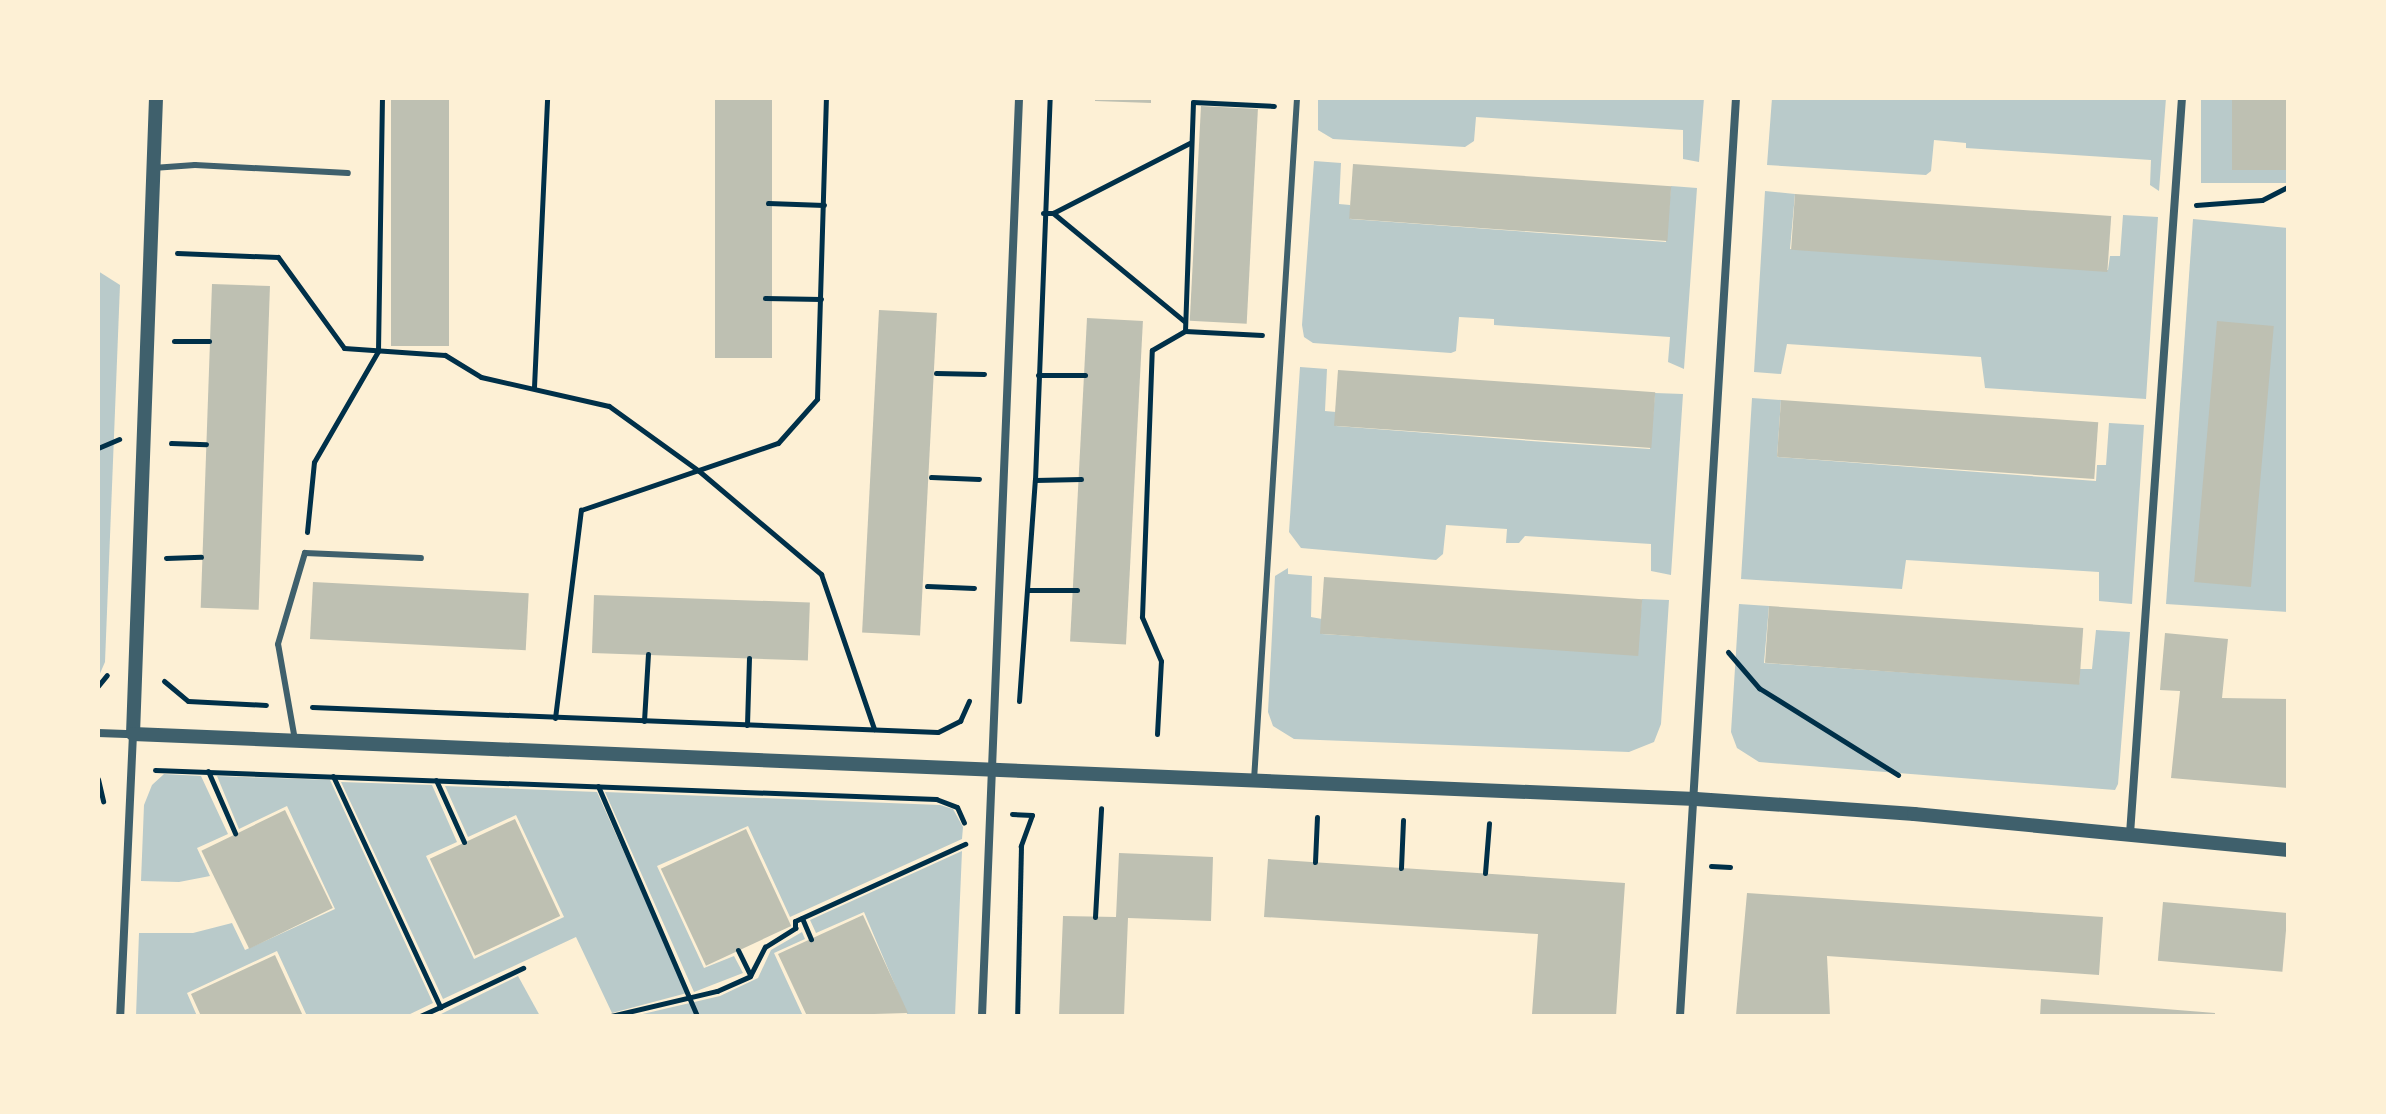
<!DOCTYPE html>
<style>
body{margin:0}
#map{position:relative;width:2386px;height:1114px;overflow:hidden;background:#fdf0d5;font-family:"PT Sans Narrow",sans-serif}
div>[style]{position:absolute}
[style*='--x']{left:calc(var(--x)*1px);top:calc(var(--y)*1px);width:calc(var(--w)*1px);rotate:calc(var(--a)*1deg)}
.green>*{inset:0;background:#b9caca;transform-origin:0 0}
.building>*{inset:0;background:#bec0b2;transform-origin:0 0}
.path>*{height:5px;margin:-2.5px;padding:0 2.5px;transform-origin:2.5px;border-radius:2.5px;background:#003049}
.service>*{height:6px;margin:-3px;padding:0 3px;transform-origin:3px;border-radius:3px;background:#3f606c}
.minor>*{height:8px;margin:-4px;padding:0 4px;transform-origin:4px;border-radius:4px;background:#3f606c}
.tertiary>*{height:14px;margin:-7px;padding:0 7px;transform-origin:7px;border-radius:7px;background:#3f606c}
span{translate:-50% -50%;white-space:nowrap;text-align:center;line-height:1.15;-webkit-text-stroke:6px #fdf0d5;paint-order:stroke}
.frame{position:absolute;inset:0;border:100px solid #fdf0d5;pointer-events:none}
</style>
<div id="map">
<div class="green">
<i style="clip-path:polygon(1318px 98px,1704px 98px,1699px 162px,1683px 159px,1683px 130px,1476px 117px,1474px 141px,1465px 147px,1333px 139px,1318px 130px)"></i>
<i style="clip-path:polygon(1772px 98px,2166px 98px,2159px 191px,2150px 185px,2151px 160px,1966px 148px,1966px 143px,1934px 140px,1931px 171px,1926px 175px,1767px 165px)"></i>
<i style="left:2201px;top:98px;width:87px;height:85px"></i>
<i style="clip-path:polygon(1314px 161px,1341px 163px,1339px 204px,1350px 205px,1350px 219px,1666px 242px,1671px 186px,1697px 188px,1684px 369px,1668px 362px,1670px 337px,1494px 325px,1494px 319px,1459px 317px,1456px 351px,1451px 353px,1313px 343px,1304px 337px,1302px 325px)"></i>
<i style="clip-path:polygon(1765px 191px,1795px 194px,1790px 249px,2108px 270px,2110px 256px,2120px 256px,2123px 215px,2158px 217px,2146px 399px,1985px 388px,1981px 357px,1787px 344px,1781px 374px,1754px 372px)"></i>
<i style="clip-path:polygon(2193px 219px,2288px 228px,2288px 612px,2166px 604px)"></i>
<i style="clip-path:polygon(98px 271px,120px 285px,105px 662px,98px 678px)"></i>
<i style="clip-path:polygon(1300px 367px,1327px 369px,1325px 411px,1336px 412px,1336px 426px,1545px 442px,1650px 449px,1655px 393px,1683px 394px,1671px 575px,1651px 571px,1651px 544px,1525px 536px,1519px 543px,1506px 543px,1507px 529px,1446px 525px,1443px 554px,1436px 560px,1301px 548px,1289px 532px)"></i>
<i style="clip-path:polygon(1752px 398px,1781px 400px,1777px 457px,2096px 481px,2097px 465px,2106px 465px,2109px 423px,2144px 425px,2132px 604px,2099px 601px,2099px 572px,1906px 560px,1902px 589px,1741px 579px)"></i>
<i style="clip-path:polygon(1288px 568px,1288px 574px,1312px 576px,1311px 617px,1322px 619px,1322px 634px,1637px 654px,1642px 599px,1669px 600px,1661px 724px,1654px 742px,1629px 752px,1294px 739px,1273px 726px,1268px 712px,1275px 576px)"></i>
<i style="clip-path:polygon(1739px 604px,1769px 606px,1764px 663px,2079px 684px,2080px 669px,2092px 669px,2096px 630px,2130px 632px,2118px 784px,2115px 790px,1759px 762px,1737px 748px,1731px 732px)"></i>
<i style="clip-path:polygon(164px 774px,201px 776px,228px 834px,197px 848px,210px 876px,179px 882px,141px 881px,144px 805px,152px 785px)"></i>
<i style="clip-path:polygon(217px 776px,330px 780px,433px 1003px,406px 1016px,307px 1016px,277px 951px,187px 993px,197px 1016px,136px 1016px,139px 933px,193px 933px,232px 923px,245px 950px,335px 909px,287px 806px,239px 829px)"></i>
<i style="clip-path:polygon(341px 782px,432px 785px,457px 842px,426px 856px,474px 959px,564px 917px,516px 815px,468px 837px,445px 786px,597px 792px,687px 993px,612px 1013px,576px 937px,443px 999px)"></i>
<i style="clip-path:polygon(605px 792px,940px 805px,953px 809px,963px 827px,962px 839px,790px 917px,748px 826px,657px 866px,704px 968px,734px 956px,743px 973px,694px 992px)"></i>
<i style="clip-path:polygon(962px 851px,955px 1016px,908px 1016px,864px 912px,816px 933px,810px 920px)"></i>
<i style="clip-path:polygon(802px 932px,805px 939px,774px 953px,803px 1016px,634px 1016px,720px 996px,758px 978px,771px 950px)"></i>
<i style="clip-path:polygon(518px 976px,540px 1016px,437px 1016px)"></i>
</div>
<div class="building">
<i style="left:391px;top:98px;width:58px;height:248px"></i>
<i style="left:715px;top:98px;width:57px;height:260px"></i>
<i style="clip-path:polygon(1095px 98px,1151px 98px,1151px 103px,1095px 101px)"></i>
<i style="left:2232px;top:98px;width:56px;height:72px"></i>
<i style="left:1201px;top:106px;width:57px;height:215px;rotate:3deg"></i>
<i style="left:1353px;top:164px;width:319px;height:55px;rotate:4deg"></i>
<i style="left:1795px;top:194px;width:317px;height:56px;rotate:4deg"></i>
<i style="left:212px;top:284px;width:58px;height:324px;rotate:2deg"></i>
<i style="left:879px;top:310px;width:58px;height:323px;rotate:3deg"></i>
<i style="left:1087px;top:318px;width:56px;height:324px;rotate:3deg"></i>
<i style="left:2217px;top:321px;width:57px;height:262px;rotate:5deg"></i>
<i style="left:1338px;top:370px;width:318px;height:56px;rotate:4deg"></i>
<i style="left:1781px;top:400px;width:318px;height:57px;rotate:4deg"></i>
<i style="left:1324px;top:577px;width:319px;height:57px;rotate:4deg"></i>
<i style="left:313px;top:582px;width:216px;height:57px;rotate:3deg"></i>
<i style="left:594px;top:595px;width:216px;height:58px;rotate:2deg"></i>
<i style="left:1769px;top:606px;width:315px;height:57px;rotate:4deg"></i>
<i style="clip-path:polygon(2165px 633px,2228px 639px,2222px 698px,2288px 699px,2288px 788px,2171px 778px,2180px 691px,2160px 690px)"></i>
<i style="left:285px;top:810px;width:109px;height:93px;rotate:64deg"></i>
<i style="left:515px;top:819px;width:107px;height:94px;rotate:65deg"></i>
<i style="left:746px;top:829px;width:107px;height:94px;rotate:65deg"></i>
<i style="clip-path:polygon(1119px 853px,1213px 857px,1211px 921px,1128px 918px,1124px 1016px,1059px 1016px,1063px 916px,1116px 917px)"></i>
<i style="clip-path:polygon(1268px 859px,1625px 883px,1616px 1016px,1532px 1014px,1538px 934px,1264px 917px)"></i>
<i style="clip-path:polygon(1747px 893px,2103px 917px,2099px 975px,1827px 956px,1830px 1016px,1736px 1015px)"></i>
<i style="left:2163px;top:902px;width:125px;height:59px;rotate:5deg"></i>
<i style="clip-path:polygon(863px 915px,908px 1013px,807px 1016px,778px 954px)"></i>
<i style="clip-path:polygon(275px 955px,303px 1016px,201px 1016px,191px 994px)"></i>
<i style="clip-path:polygon(2041px 999px,2215px 1013px,2215px 1016px,2040px 1016px)"></i>
</div>
<div class="path">
<i style="--x:768;--y:203;--w:56;--a:2"></i>
<i style="--x:2196;--y:205;--w:66;--a:-4.3"></i>
<i style="--x:2262;--y:200;--w:29;--a:-27"></i>
<i style="--x:1043;--y:213;--w:10;--a:0"></i>
<i style="--x:1053;--y:213;--w:154;--a:-27.1"></i>
<i style="--x:1053;--y:213;--w:170;--a:39.5"></i>
<i style="--x:177;--y:253;--w:101;--a:2.3"></i>
<i style="--x:278;--y:257;--w:112;--a:54"></i>
<i style="--x:344;--y:348;--w:101;--a:4"></i>
<i style="--x:445;--y:355;--w:42;--a:31.4"></i>
<i style="--x:481;--y:377;--w:131;--a:12.8"></i>
<i style="--x:609;--y:406;--w:111;--a:35.8"></i>
<i style="--x:699;--y:471;--w:160;--a:40.2"></i>
<i style="--x:821;--y:574;--w:164;--a:71.1"></i>
<i style="--x:765;--y:298;--w:56;--a:1"></i>
<i style="--x:1185;--y:331;--w:229;--a:-88"></i>
<i style="--x:1193;--y:102;--w:81;--a:2.8"></i>
<i style="--x:174;--y:341;--w:35;--a:0"></i>
<i style="--x:936;--y:373;--w:48;--a:1.2"></i>
<i style="--x:1038;--y:375;--w:47;--a:0"></i>
<i style="--x:534;--y:387;--w:289;--a:-87.4"></i>
<i style="--x:171;--y:443;--w:35;--a:2"></i>
<i style="--x:98;--y:448;--w:23;--a:-23"></i>
<i style="--x:931;--y:477;--w:48;--a:2.4"></i>
<i style="--x:1035;--y:480;--w:46;--a:-1.2"></i>
<i style="--x:307;--y:532;--w:70;--a:-84.3"></i>
<i style="--x:314;--y:462;--w:128;--a:-60"></i>
<i style="--x:378;--y:351;--w:253;--a:-89.1"></i>
<i style="--x:166;--y:558;--w:35;--a:-2"></i>
<i style="--x:927;--y:586;--w:47;--a:2.4"></i>
<i style="--x:1028;--y:590;--w:49;--a:0"></i>
<i style="--x:1728;--y:652;--w:48;--a:49.3"></i>
<i style="--x:1759;--y:688;--w:164;--a:32"></i>
<i style="--x:164;--y:681;--w:31;--a:40"></i>
<i style="--x:188;--y:701;--w:78;--a:2.9"></i>
<i style="--x:98;--y:686;--w:14;--a:-51"></i>
<i style="--x:1019;--y:701;--w:222;--a:-85.9"></i>
<i style="--x:1035;--y:480;--w:382;--a:-87.8"></i>
<i style="--x:312;--y:707;--w:626;--a:2.29"></i>
<i style="--x:938;--y:732;--w:25;--a:-27"></i>
<i style="--x:960;--y:721;--w:22;--a:-66"></i>
<i style="--x:555;--y:718;--w:210;--a:-82.9"></i>
<i style="--x:581;--y:510;--w:208;--a:-18.8"></i>
<i style="--x:778;--y:443;--w:59;--a:-48.4"></i>
<i style="--x:817;--y:399;--w:301;--a:-88.3"></i>
<i style="--x:644;--y:721;--w:67;--a:-86.6"></i>
<i style="--x:747;--y:725;--w:67;--a:-88.3"></i>
<i style="--x:1157;--y:734;--w:73;--a:-86.9"></i>
<i style="--x:1161;--y:661;--w:48;--a:-113.4"></i>
<i style="--x:1142;--y:617;--w:267;--a:-87.9"></i>
<i style="--x:1152;--y:350;--w:38;--a:-30"></i>
<i style="--x:1185;--y:331;--w:77;--a:3"></i>
<i style="--x:155;--y:770;--w:782;--a:2.13"></i>
<i style="--x:936;--y:799;--w:22;--a:21"></i>
<i style="--x:957;--y:807;--w:17;--a:66"></i>
<i style="--x:208;--y:771;--w:68;--a:66.5"></i>
<i style="--x:333;--y:776;--w:255;--a:65.1"></i>
<i style="--x:440;--y:1007;--w:92;--a:-25.2"></i>
<i style="--x:98;--y:779;--w:23;--a:77"></i>
<i style="--x:436;--y:780;--w:68;--a:65.7"></i>
<i style="--x:598;--y:786;--w:250;--a:66.7"></i>
<i style="--x:1012;--y:814;--w:20;--a:3"></i>
<i style="--x:1032;--y:815;--w:33;--a:110"></i>
<i style="--x:1021;--y:846;--w:170;--a:91.3"></i>
<i style="--x:1315;--y:862;--w:45;--a:-87.5"></i>
<i style="--x:1711;--y:866;--w:19;--a:3"></i>
<i style="--x:1401;--y:868;--w:48;--a:-87.6"></i>
<i style="--x:1485;--y:873;--w:50;--a:-85.4"></i>
<i style="--x:1095;--y:917;--w:109;--a:-86.8"></i>
<i style="--x:802;--y:918;--w:23;--a:67"></i>
<i style="--x:738;--y:950;--w:28;--a:64"></i>
<i style="--x:420;--y:1016;--w:22;--a:-24"></i>
<i style="--x:611;--y:1016;--w:109;--a:-13.3"></i>
<i style="--x:717;--y:991;--w:36;--a:-24"></i>
<i style="--x:750;--y:976;--w:33;--a:-63"></i>
<i style="--x:765;--y:947;--w:36;--a:-32"></i>
<i style="--x:795;--y:928;--w:7;--a:-90"></i>
<i style="--x:795;--y:921;--w:187;--a:-24.4"></i>
</div>
<div class="service">
<i style="--x:153;--y:168;--w:42;--a:-4.1"></i>
<i style="--x:195;--y:165;--w:153;--a:3"></i>
<i style="--x:295;--y:740;--w:97;--a:-100"></i>
<i style="--x:278;--y:644;--w:95;--a:-73.5"></i>
<i style="--x:305;--y:553;--w:116;--a:2.5"></i>
<i style="--x:1254;--y:780;--w:683;--a:-86.39"></i>
</div>
<div class="minor">
<i style="--x:98;--y:733;--w:35;--a:2"></i>
<i style="--x:133;--y:734;--w:282;--a:92.6"></i>
<i style="--x:2130;--y:834;--w:738;--a:-85.96"></i>
<i style="--x:982;--y:1016;--w:919;--a:-87.69"></i>
<i style="--x:1680;--y:1016;--w:920;--a:-86.51"></i>
</div>
<div class="tertiary">
<i style="--x:156;--y:98;--w:636;--a:92.07"></i>
<i style="--x:133;--y:734;--w:1564;--a:2.38"></i>
<i style="--x:1696;--y:799;--w:219;--a:3.9"></i>
<i style="--x:1914;--y:814;--w:376;--a:5.5"></i>
</div>
<div class="frame"></div>
</div>
